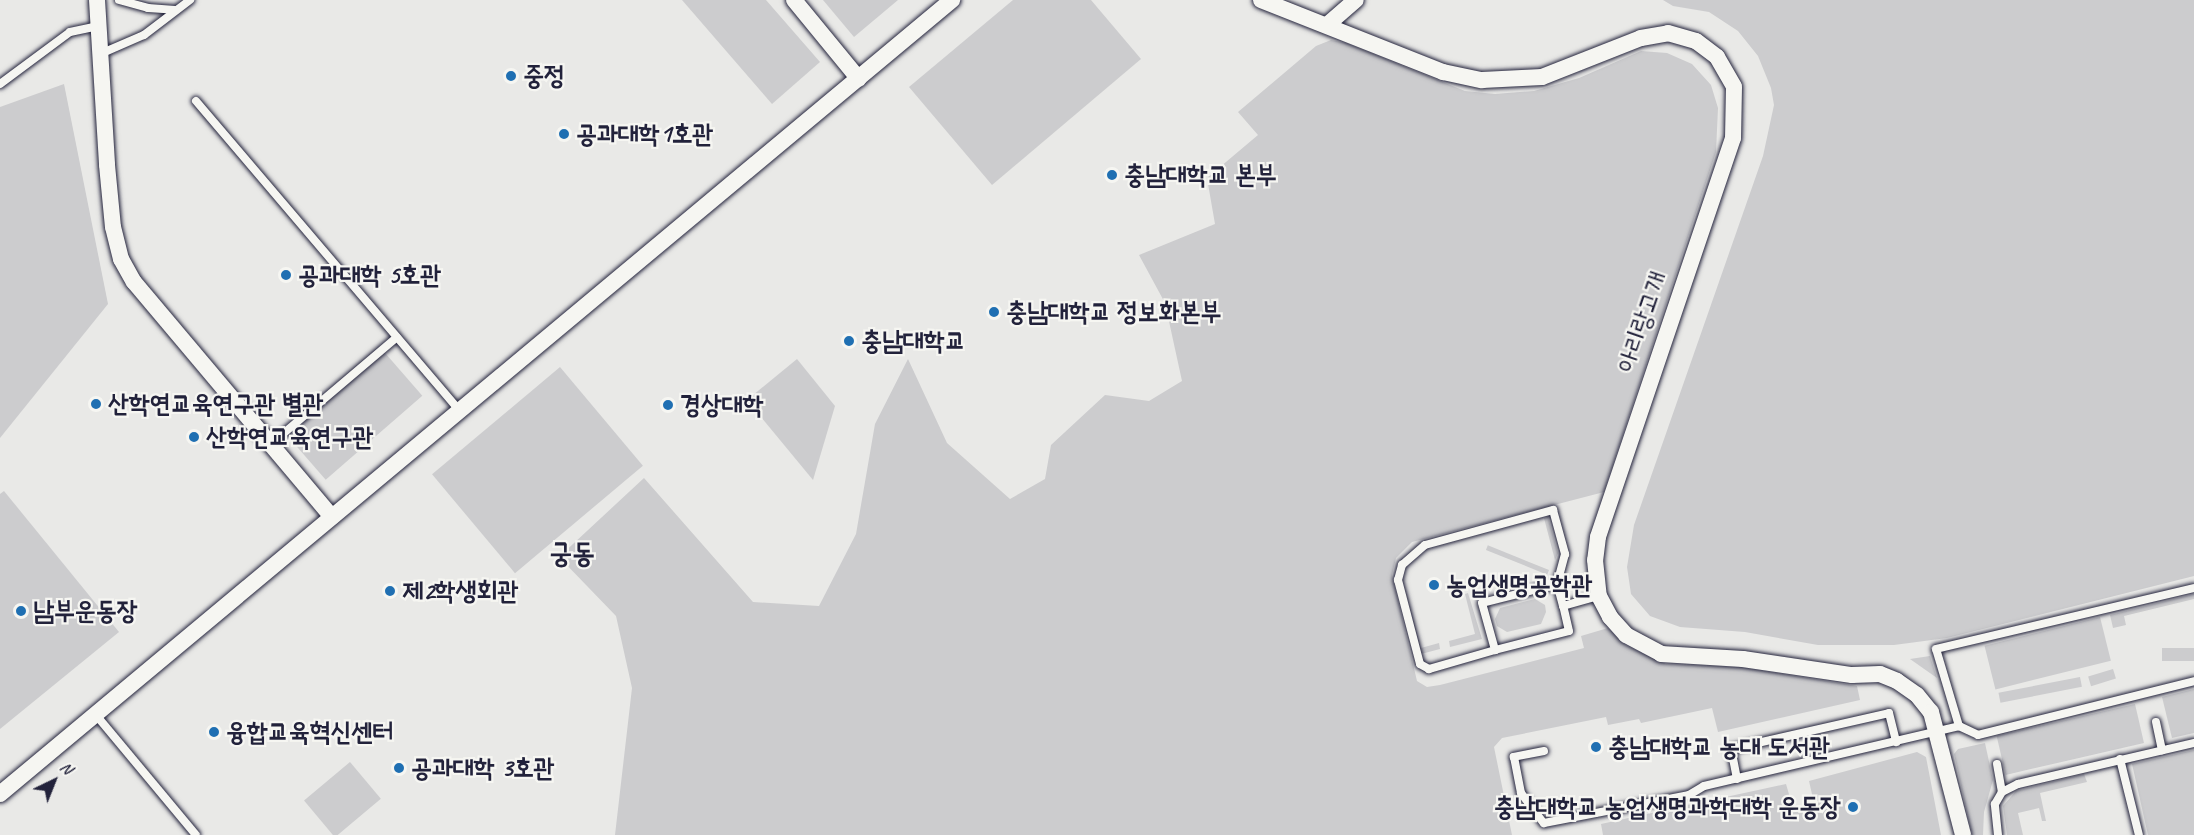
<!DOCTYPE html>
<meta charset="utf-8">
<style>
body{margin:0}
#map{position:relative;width:2194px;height:835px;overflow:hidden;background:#e9e9e7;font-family:Caveat,"Poor Story",sans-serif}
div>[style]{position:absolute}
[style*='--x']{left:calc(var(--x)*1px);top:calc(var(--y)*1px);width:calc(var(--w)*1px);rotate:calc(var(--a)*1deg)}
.green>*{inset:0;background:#ccccce;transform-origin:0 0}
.roads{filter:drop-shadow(0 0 2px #22223b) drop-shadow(0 0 2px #22223b)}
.lane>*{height:8px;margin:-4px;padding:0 4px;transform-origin:4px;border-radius:4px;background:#f6f6f2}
.street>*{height:16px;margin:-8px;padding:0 8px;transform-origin:8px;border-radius:8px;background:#f6f6f2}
.dots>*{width:16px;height:16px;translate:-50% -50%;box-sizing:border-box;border:3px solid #f6f6f2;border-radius:50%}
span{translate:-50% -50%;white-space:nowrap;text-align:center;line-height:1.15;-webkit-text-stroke:4.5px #f6f6f2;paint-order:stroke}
.poi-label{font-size:26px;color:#22223b;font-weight:700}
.left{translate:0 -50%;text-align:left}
.right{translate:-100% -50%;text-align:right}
.street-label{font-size:26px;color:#22223b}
.quarter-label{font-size:28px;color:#22223b;font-weight:700}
.north{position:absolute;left:24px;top:751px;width:60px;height:60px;-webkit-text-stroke:4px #f6f6f2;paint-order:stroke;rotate:43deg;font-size:16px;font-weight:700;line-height:24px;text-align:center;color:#22223b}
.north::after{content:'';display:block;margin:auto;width:21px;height:27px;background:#22223b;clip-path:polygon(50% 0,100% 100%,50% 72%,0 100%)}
</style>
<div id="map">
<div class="green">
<i style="clip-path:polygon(682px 0,766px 0,820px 62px,772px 104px)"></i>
<i style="clip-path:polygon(823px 0,898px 0,854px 37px)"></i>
<i style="clip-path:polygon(1013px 0,1091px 0,1141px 59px,992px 185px,909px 87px)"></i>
<i style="clip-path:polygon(1663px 0,2194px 0,2194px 576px,1947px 638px,1894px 645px,1818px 645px,1745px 632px,1680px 627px,1650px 616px,1631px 594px,1627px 567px,1634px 525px,1763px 156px,1774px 105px,1771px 88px,1758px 56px,1738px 31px,1709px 12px,1673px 6px)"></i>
<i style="clip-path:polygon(1331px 40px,1346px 43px,1465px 91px,1495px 94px,1534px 91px,1579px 78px,1641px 51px,1667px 53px,1692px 64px,1711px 85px,1718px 108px,1716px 152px,1604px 492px,1412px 542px,1396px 558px,1392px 575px,1417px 681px,1427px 687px,1440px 685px,1584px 648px,1581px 636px,1608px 628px,1625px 645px,1666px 664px,1740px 667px,1857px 686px,1860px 700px,1718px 732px,1712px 708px,1641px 723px,1639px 719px,1608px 725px,1606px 717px,1502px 738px,1494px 747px,1512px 835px,615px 835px,632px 688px,616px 616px,559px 557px,644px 478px,753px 602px,819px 606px,856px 534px,875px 424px,908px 359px,947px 443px,1010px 499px,1045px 479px,1051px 445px,1105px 395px,1149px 401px,1182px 381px,1165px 303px,1139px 255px,1215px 224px,1207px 178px,1258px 135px,1238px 112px,1316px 46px)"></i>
<i style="clip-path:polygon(64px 84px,108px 304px,0 438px,0 107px)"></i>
<i style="left:379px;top:346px;width:66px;height:128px;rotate:49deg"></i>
<i style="clip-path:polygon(797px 359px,835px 406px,813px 480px,747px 400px)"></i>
<i style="left:560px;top:367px;width:129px;height:167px;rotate:50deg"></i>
<i style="clip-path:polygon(4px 491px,119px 632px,0 729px,0 494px)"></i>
<i style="clip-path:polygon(1548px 517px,1558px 553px,1555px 560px,1544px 518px)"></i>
<i style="left:1549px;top:570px;width:5px;height:66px;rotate:112deg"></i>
<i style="clip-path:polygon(1403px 579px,1421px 648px,1439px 643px,1440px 649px,1421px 654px)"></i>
<i style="clip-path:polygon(1468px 593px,1482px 639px,1450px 647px,1449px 641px,1475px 634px,1465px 594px)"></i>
<i style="clip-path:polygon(2194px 594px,2194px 599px,2124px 616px,2126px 625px,2113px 628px,2110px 615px)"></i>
<i style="clip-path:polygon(1535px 599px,1545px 605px,1546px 612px,1541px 624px,1507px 632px,1497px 626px,1495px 619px,1500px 608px)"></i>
<i style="left:2100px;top:617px;width:45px;height:119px;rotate:76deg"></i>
<i style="left:2194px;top:648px;width:13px;height:32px;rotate:90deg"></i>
<i style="clip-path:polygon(1930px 656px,1937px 678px,1910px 659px)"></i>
<i style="left:2113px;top:669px;width:10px;height:26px;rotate:73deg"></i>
<i style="left:2080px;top:677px;width:10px;height:83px;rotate:79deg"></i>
<i style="clip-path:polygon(2194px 689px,2194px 733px,2172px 738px,2162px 697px)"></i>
<i style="left:2135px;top:704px;width:40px;height:142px;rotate:77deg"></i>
<i style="clip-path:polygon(1985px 743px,1993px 780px,1984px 812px,1983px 835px,1972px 835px,1954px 754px,1958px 749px)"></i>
<i style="clip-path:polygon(2194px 750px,2194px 835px,2148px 835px,2132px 764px)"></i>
<i style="clip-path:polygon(1917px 752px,1926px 757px,1941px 835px,1603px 835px,1601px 824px,1786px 784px,1793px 808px,1814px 803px,1809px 781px)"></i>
<i style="left:350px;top:762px;width:48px;height:60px;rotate:50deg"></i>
<i style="clip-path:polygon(2084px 774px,2087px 782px,2040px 793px,2046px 821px,2042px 821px,2039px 808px,2018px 813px,2023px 835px,2007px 835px,2003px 806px,2016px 791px)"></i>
</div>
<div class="roads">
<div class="lane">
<i style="--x:119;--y:0;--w:30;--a:15"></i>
<i style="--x:148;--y:8;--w:27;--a:4"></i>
<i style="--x:100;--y:54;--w:48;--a:-23.4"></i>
<i style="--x:144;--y:35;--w:58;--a:-37.3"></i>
<i style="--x:0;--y:84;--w:87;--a:-36.6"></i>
<i style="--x:70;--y:32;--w:29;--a:-12"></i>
<i style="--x:196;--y:101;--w:406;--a:49.6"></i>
<i style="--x:271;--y:444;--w:165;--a:-40.3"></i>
<i style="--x:1563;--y:606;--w:23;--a:-105"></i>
<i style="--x:1557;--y:584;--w:77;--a:165.8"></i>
<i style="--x:1482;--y:603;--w:49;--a:74.5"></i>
<i style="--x:1495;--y:650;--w:76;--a:-14.4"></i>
<i style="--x:1569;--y:631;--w:26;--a:-103"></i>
<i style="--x:1563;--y:606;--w:37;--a:-16"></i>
<i style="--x:1495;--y:650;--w:69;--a:163.9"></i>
<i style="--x:1429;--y:669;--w:10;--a:-151"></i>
<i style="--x:1420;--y:664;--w:87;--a:-104.7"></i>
<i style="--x:1398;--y:580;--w:16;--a:-75"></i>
<i style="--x:1402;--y:565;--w:30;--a:-41"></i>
<i style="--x:1425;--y:545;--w:133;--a:-15.3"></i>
<i style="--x:1553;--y:510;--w:46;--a:74.7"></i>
<i style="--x:1565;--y:554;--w:31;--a:105"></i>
<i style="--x:96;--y:715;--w:156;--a:50.2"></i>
<i style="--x:2156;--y:722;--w:29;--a:78"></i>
<i style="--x:1959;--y:726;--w:80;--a:-106.6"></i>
<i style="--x:1936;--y:649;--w:265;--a:-13.3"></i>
<i style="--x:1544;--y:751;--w:31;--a:169"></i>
<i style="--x:1514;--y:757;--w:37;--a:79"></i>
<i style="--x:1521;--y:793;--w:38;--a:53"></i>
<i style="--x:1544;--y:823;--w:148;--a:-10.9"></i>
<i style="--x:1689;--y:795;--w:17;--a:-31"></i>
<i style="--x:1704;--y:786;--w:262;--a:-13.2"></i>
<i style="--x:1959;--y:726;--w:21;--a:25"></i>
<i style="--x:1978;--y:735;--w:223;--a:-14"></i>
<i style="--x:2120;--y:759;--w:78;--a:76"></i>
<i style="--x:1997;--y:764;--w:28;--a:80"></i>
<i style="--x:1737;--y:779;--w:31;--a:-101"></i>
<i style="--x:1731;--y:749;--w:162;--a:-12.8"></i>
<i style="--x:1889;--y:713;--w:30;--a:76"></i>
<i style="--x:1998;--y:835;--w:31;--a:-96"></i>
<i style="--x:1995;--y:804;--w:14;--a:-60"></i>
<i style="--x:2002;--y:792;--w:18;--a:-27"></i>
<i style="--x:2018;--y:784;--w:181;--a:-13.1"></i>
</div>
<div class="street">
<i style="--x:97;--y:0;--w:165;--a:86.5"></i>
<i style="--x:107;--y:165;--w:62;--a:84.5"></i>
<i style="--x:113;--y:227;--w:33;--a:76"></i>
<i style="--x:121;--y:259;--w:26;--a:61"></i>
<i style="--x:134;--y:282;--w:307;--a:49.9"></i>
<i style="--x:794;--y:0;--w:102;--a:50.6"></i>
<i style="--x:1261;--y:0;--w:196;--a:21.6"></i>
<i style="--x:1443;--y:72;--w:40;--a:12"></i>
<i style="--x:1482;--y:80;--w:60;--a:-2.9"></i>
<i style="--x:1542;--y:77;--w:106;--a:-21.5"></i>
<i style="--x:1641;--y:38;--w:27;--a:-10"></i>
<i style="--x:1668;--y:33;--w:29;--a:16"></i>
<i style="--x:1696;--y:41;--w:26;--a:37"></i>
<i style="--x:1717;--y:57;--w:34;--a:60"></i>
<i style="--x:1734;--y:87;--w:51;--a:91.1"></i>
<i style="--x:1733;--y:138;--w:421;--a:108.7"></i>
<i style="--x:1598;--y:537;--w:23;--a:97"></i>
<i style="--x:1595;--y:560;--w:36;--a:84"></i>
<i style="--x:1599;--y:596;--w:24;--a:62"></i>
<i style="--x:1610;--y:617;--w:24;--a:48"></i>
<i style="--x:1626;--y:635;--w:40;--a:28"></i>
<i style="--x:1661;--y:654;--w:82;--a:3.5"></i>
<i style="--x:1743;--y:659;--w:110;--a:8.4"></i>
<i style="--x:1852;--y:675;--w:28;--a:-2"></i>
<i style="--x:1880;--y:674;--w:18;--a:22"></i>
<i style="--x:1897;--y:681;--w:24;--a:35"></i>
<i style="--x:1917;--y:695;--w:22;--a:51"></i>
<i style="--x:1931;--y:712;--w:127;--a:75.4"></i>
<i style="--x:1327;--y:25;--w:38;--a:-41"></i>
<i style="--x:0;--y:794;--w:1240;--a:-39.83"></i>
</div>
</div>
<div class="dots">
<i style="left:511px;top:76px;background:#1f6fb2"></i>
<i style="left:564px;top:134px;background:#1f6fb2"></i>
<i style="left:1112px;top:175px;background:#1f6fb2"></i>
<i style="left:286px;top:275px;background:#1f6fb2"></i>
<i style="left:994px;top:312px;background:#1f6fb2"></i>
<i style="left:849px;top:341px;background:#1f6fb2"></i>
<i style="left:96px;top:404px;background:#1f6fb2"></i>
<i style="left:668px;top:405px;background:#1f6fb2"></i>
<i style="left:194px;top:437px;background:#1f6fb2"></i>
<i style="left:1434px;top:585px;background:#1f6fb2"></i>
<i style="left:390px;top:591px;background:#1f6fb2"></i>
<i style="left:21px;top:611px;background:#1f6fb2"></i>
<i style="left:214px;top:732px;background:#1f6fb2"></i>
<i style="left:1596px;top:747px;background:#1f6fb2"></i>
<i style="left:399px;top:768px;background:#1f6fb2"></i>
<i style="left:1853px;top:807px;background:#1f6fb2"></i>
</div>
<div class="poi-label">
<span class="left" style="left:523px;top:76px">중정</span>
<span class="left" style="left:576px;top:134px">공과대학1호관</span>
<span class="left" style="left:1124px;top:175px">충남대학교 본부</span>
<span class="left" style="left:298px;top:275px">공과대학 5호관</span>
<span class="left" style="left:1006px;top:312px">충남대학교 정보화본부</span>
<span class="left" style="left:861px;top:341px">충남대학교</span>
<span class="left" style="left:108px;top:404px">산학연교육연구관 별관</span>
<span class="left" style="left:680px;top:405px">경상대학</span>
<span class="left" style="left:206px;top:437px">산학연교육연구관</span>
<span class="left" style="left:1446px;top:585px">농업생명공학관</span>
<span class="left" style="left:402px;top:591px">제2학생회관</span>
<span class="left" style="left:33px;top:611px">남부운동장</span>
<span class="left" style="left:226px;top:732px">융합교육혁신센터</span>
<span class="left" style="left:1608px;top:747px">충남대학교 농대 도서관</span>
<span class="left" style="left:411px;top:768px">공과대학 3호관</span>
<span class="right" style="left:1841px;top:807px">충남대학교 농업생명과학대학 운동장</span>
</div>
<div class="street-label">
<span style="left:1642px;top:322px;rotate:-71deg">아리랑고개</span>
</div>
<div class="quarter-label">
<span style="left:572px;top:553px">궁동</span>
</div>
<div class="north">N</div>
</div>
